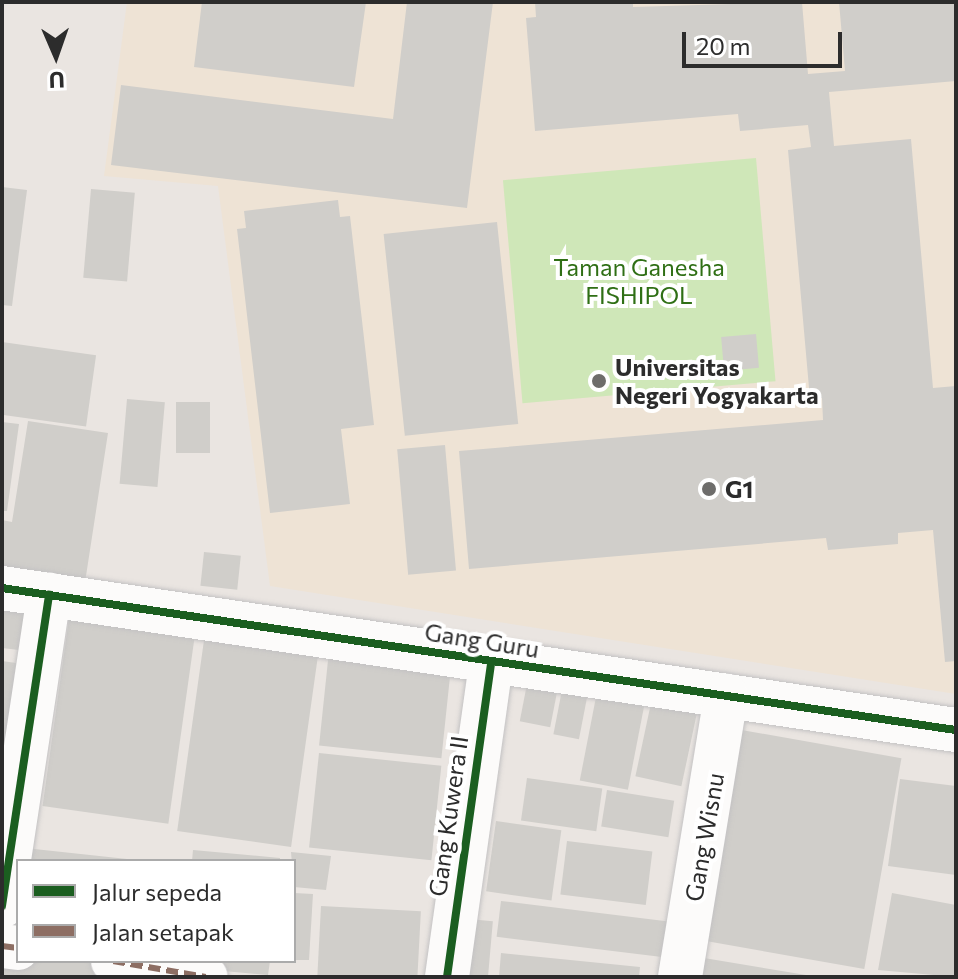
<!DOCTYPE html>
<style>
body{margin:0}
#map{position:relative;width:958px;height:979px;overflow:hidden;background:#eae5e1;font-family:Commissioner,sans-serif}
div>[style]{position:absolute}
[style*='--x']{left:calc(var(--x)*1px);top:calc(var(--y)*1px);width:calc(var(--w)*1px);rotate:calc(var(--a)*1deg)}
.education>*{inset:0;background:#eee3d5}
.green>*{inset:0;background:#cfe7b8;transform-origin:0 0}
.building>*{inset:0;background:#d0ceca;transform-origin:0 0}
.roads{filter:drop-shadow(0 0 2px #c3c2c3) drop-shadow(0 0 2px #c3c2c3)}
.minor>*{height:44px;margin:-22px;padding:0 22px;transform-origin:22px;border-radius:22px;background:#fcfbfa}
.quiet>*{height:6px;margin-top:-3px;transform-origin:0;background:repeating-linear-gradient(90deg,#8d6e63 0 12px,transparent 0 18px)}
.cycleway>*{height:8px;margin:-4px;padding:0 4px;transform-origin:4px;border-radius:4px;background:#1b5e20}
.dots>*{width:22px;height:22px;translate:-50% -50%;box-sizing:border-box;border:4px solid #fff;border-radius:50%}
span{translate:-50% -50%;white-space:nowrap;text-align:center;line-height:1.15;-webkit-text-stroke:8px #fff;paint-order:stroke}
.park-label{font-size:24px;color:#2f6f15}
.poi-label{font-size:24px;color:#2c2c2c;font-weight:700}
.left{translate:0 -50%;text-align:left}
.street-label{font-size:24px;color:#2c2c2c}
.frame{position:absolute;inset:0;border:4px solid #2c2c2c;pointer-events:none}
.legend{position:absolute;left:16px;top:859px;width:280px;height:104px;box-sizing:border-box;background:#fff;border:2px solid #ababab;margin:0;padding:10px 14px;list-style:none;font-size:24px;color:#2c2c2c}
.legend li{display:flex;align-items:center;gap:16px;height:40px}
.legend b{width:40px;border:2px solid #ababab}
.north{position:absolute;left:16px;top:16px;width:80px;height:80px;-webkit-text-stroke:6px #fff;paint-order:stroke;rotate:178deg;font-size:22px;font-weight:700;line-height:32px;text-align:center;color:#2c2c2c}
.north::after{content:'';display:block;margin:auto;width:28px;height:36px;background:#2c2c2c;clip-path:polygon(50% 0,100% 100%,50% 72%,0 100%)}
.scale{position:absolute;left:682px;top:32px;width:160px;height:36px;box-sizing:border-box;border:4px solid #2c2c2c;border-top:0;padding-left:10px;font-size:24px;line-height:28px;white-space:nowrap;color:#2c2c2c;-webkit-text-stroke:6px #fff;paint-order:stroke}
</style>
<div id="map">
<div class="education">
<i style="clip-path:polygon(127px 2px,956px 2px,956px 694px,270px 586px,218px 186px,104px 176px)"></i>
</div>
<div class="green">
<i style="left:756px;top:158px;width:224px;height:254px;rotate:85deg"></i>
</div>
<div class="building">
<i style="clip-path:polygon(202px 2px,366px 2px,354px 87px,194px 67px)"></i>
<i style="clip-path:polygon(407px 2px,493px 2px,467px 208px,111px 165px,121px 85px,393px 119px)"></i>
<i style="clip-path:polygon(535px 2px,633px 2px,633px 7px,802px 2px,808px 74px,845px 71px,839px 2px,956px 2px,956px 81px,829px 92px,834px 146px,911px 139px,933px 388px,956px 386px,956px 661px,945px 662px,933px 530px,898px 533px,898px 544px,828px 550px,826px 538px,469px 569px,459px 451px,823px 420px,822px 398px,810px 399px,788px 150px,811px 147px,808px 125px,740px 131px,738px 114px,535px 131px,526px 18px,536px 17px)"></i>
<i style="clip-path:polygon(2px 187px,27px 190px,12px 306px,2px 305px)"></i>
<i style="left:91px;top:189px;width:44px;height:89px;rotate:5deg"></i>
<i style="clip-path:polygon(338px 200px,340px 217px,350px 216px,374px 425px,341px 429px,350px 504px,270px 513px,237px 229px,246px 228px,244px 211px)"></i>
<i style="left:497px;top:222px;width:203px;height:114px;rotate:84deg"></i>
<i style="left:756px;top:334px;width:34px;height:35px;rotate:85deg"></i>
<i style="left:2px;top:342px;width:95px;height:72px;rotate:8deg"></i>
<i style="left:127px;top:399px;width:38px;height:85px;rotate:5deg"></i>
<i style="left:176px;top:402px;width:34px;height:51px"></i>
<i style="clip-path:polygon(28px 421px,108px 433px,84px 589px,2px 577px,2px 520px,12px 522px)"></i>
<i style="clip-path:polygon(2px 422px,19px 424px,7px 511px,2px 511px)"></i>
<i style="left:445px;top:445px;width:126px;height:48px;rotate:85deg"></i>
<i style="left:204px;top:552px;width:37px;height:34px;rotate:6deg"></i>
<i style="clip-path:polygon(2px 603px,32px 607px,27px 651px,2px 648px)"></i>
<i style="left:70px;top:611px;width:127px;height:197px;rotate:8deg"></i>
<i style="left:206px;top:626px;width:115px;height:207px;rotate:8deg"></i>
<i style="left:329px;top:651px;width:123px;height:95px;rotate:6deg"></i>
<i style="clip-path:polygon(2px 661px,16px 663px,4px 765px,2px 765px)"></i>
<i style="left:527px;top:684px;width:31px;height:38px;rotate:11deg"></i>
<i style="left:562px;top:690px;width:26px;height:45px;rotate:11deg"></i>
<i style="left:596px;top:697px;width:49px;height:85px;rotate:11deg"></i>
<i style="left:651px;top:703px;width:47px;height:75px;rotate:12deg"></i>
<i style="left:736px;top:729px;width:168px;height:214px;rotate:10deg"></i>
<i style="left:319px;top:753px;width:123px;height:95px;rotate:6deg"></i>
<i style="left:527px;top:778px;width:76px;height:43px;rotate:8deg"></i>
<i style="clip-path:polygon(900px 779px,956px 786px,956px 875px,888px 866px)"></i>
<i style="left:607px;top:790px;width:68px;height:37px;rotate:9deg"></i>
<i style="left:496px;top:821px;width:66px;height:71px;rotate:8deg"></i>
<i style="left:567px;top:841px;width:86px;height:54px;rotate:7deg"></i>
<i style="clip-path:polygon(25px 848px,127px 859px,127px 861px,24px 861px)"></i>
<i style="clip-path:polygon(193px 850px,280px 858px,280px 861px,192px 861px)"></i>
<i style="clip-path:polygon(291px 852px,331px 856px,326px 890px,294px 887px)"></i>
<i style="clip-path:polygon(294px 893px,313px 894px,309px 960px,294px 960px)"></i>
<i style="clip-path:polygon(892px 893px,956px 905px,956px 977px,878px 970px)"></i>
<i style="left:501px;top:901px;width:179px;height:36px;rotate:7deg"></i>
<i style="left:321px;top:906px;width:100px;height:71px;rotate:3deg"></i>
<i style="left:457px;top:918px;width:36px;height:59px;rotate:5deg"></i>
<i style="clip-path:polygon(5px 950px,18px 961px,99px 962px,98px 977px,2px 977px)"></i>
<i style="clip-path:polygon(501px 953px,640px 967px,639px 977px,499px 977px)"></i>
<i style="clip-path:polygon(698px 957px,806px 975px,805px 977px,695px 977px)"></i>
<i style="clip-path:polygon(182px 961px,270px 961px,268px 975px,181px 967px)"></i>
</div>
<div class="roads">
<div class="minor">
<i style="--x:2;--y:588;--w:965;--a:8.47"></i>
<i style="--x:2;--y:906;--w:315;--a:-81.4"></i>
<i style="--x:2;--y:946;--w:16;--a:7"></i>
<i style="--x:113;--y:961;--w:94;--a:9.8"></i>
<i style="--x:447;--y:977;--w:318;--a:-82"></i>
<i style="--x:680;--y:977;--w:285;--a:-80.7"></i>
</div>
</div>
<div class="quiet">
<i style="--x:2;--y:946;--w:16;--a:7"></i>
<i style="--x:113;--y:961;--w:94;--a:9.8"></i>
</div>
<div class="cycleway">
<i style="--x:2;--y:588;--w:965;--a:8.47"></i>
<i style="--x:2;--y:906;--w:315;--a:-81.4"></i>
<i style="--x:447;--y:977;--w:318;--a:-82"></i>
</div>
<div class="dots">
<i style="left:599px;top:381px;background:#6e6d6b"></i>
<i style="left:709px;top:489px;background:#6e6d6b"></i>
</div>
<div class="park-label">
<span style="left:639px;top:281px">Taman Ganesha<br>FISHIPOL</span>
</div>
<div class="poi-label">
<span class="left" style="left:615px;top:381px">Universitas<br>Negeri Yogyakarta</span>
<span class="left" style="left:725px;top:489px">G1</span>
</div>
<div class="street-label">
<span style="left:482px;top:640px;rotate:9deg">Gang Guru</span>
<span style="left:448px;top:816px;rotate:-82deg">Gang Kuwera II</span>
<span style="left:704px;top:837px;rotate:-80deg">Gang Wisnu</span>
</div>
<div class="frame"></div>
<ul class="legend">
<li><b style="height:10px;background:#1b5e20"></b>Jalur sepeda</li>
<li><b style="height:10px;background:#8d6e63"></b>Jalan setapak</li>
</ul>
<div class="north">U</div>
<div class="scale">20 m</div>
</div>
